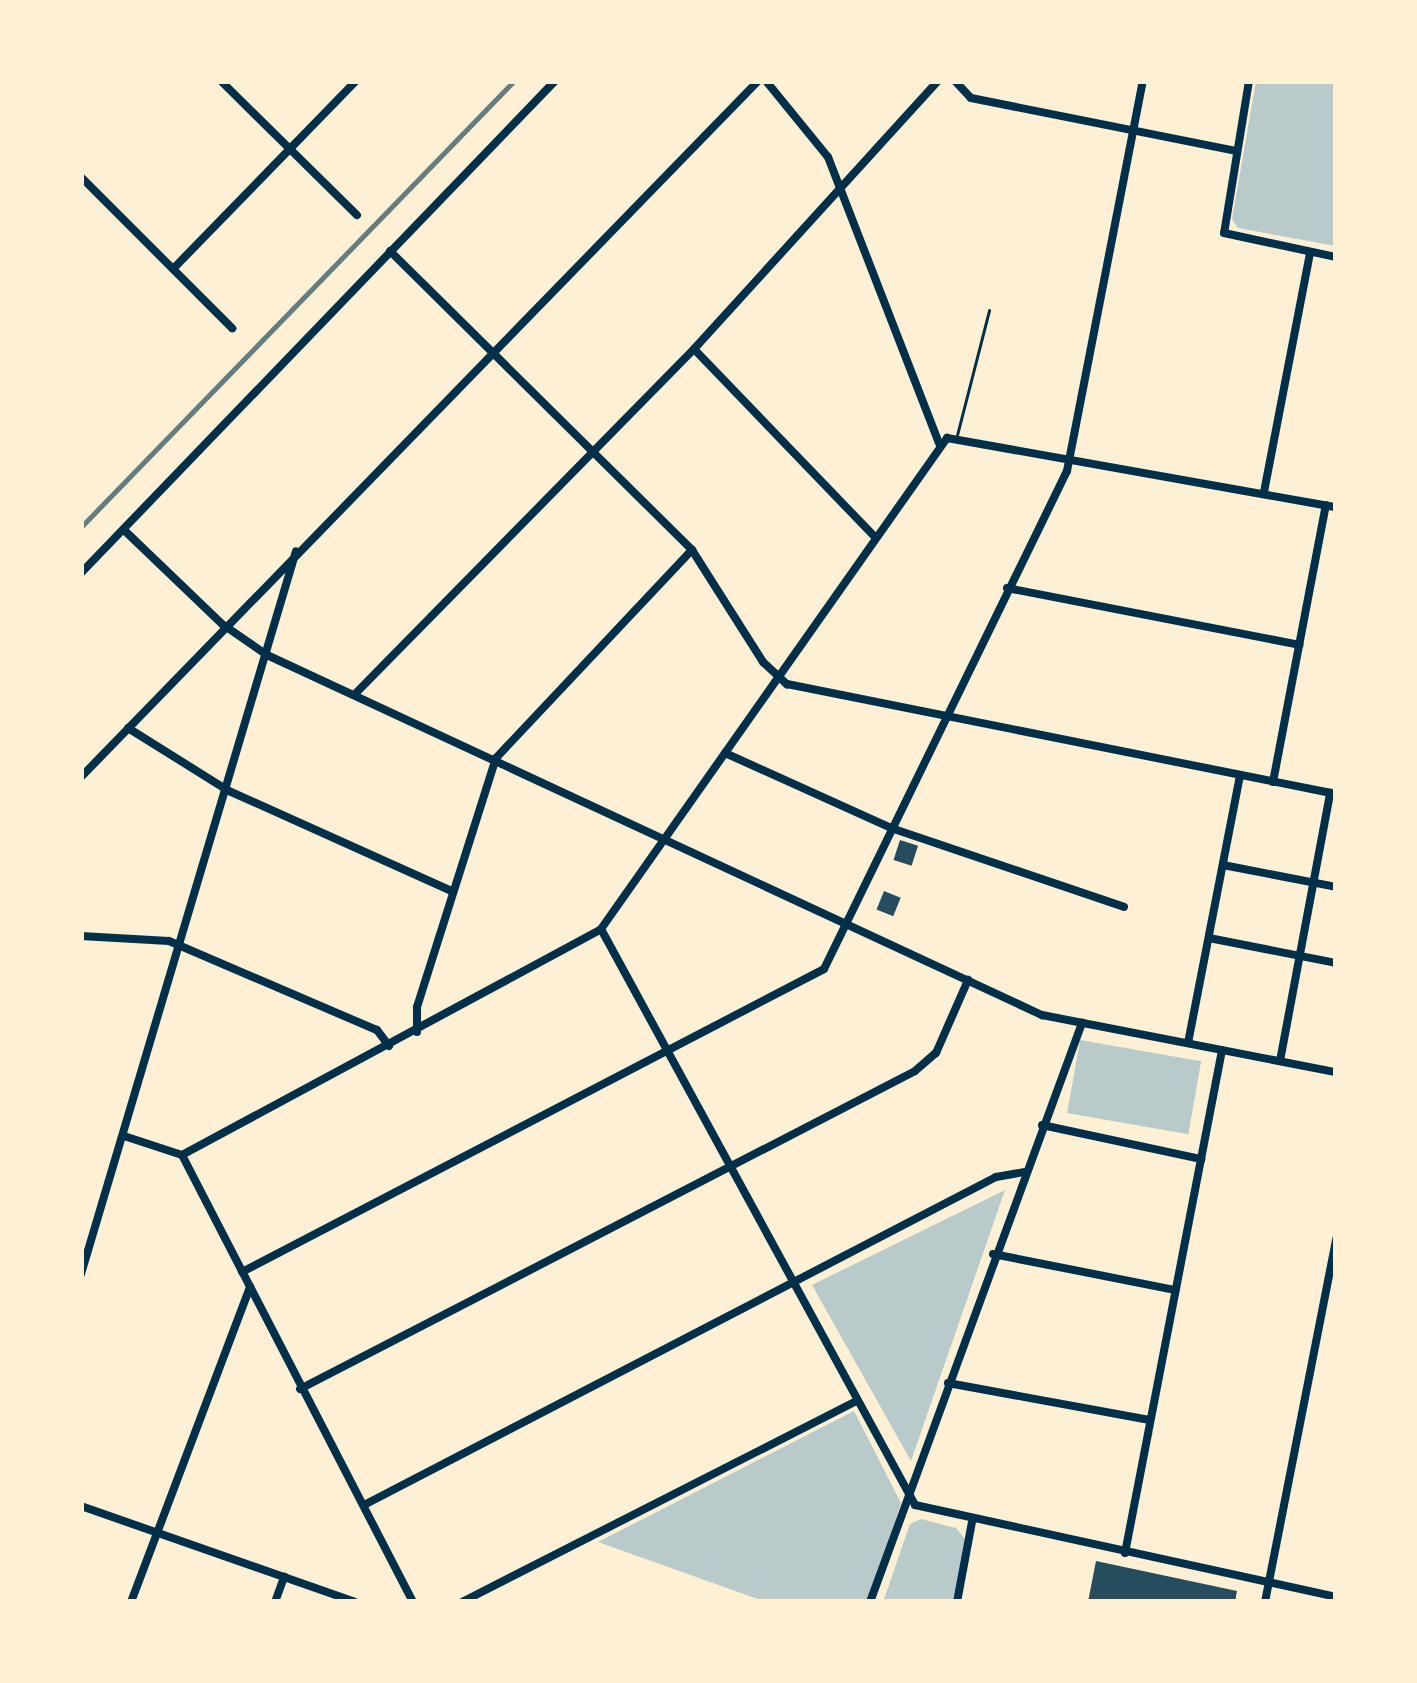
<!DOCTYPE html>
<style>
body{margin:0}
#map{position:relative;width:1417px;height:1683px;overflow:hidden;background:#fdf0d5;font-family:Jost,sans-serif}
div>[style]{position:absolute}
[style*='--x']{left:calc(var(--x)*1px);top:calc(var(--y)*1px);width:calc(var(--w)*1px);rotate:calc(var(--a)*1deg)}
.green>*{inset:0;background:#b9caca;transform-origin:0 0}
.building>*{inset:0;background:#264d5e;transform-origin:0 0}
.service>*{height:3px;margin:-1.5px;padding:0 1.5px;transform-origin:1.5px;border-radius:1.5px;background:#003049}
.minor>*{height:8px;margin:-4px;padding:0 4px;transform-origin:4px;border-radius:4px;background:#003049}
.rail>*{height:4.5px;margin:-2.25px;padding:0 2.25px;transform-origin:2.25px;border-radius:2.25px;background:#657d81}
span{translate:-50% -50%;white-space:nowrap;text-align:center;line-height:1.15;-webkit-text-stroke:10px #fdf0d5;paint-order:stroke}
.frame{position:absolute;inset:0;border:84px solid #fdf0d5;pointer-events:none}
</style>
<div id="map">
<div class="green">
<i style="clip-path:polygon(1256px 81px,1336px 81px,1336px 246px,1238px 228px,1232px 219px)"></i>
<i style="left:1080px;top:1040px;width:123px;height:74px;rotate:10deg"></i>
<i style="clip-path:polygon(1005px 1190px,911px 1461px,812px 1285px)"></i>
<i style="clip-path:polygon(854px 1411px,901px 1503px,868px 1602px,766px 1602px,598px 1542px)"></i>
<i style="clip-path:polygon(921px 1519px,956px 1528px,966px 1540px,954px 1602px,883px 1602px,910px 1524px)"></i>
</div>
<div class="building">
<i style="left:900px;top:840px;width:19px;height:21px;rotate:18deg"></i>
<i style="left:884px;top:891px;width:18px;height:20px;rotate:22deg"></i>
<i style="clip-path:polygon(1096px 1561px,1237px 1591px,1235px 1602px,1088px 1602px)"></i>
</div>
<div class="service">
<i style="--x:957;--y:435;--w:129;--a:-75.6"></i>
</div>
<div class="minor">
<i style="--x:221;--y:81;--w:191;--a:44.6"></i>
<i style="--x:766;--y:81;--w:98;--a:50.8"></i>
<i style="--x:828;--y:157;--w:307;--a:68.8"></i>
<i style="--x:955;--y:81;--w:23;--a:47"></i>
<i style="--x:971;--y:98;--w:270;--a:11.3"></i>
<i style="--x:1249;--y:81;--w:154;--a:99.3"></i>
<i style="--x:1224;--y:233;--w:115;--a:12.1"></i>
<i style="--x:81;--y:177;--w:214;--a:45"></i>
<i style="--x:390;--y:251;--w:425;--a:44.7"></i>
<i style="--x:692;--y:550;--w:133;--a:57.6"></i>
<i style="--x:763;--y:662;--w:33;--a:43"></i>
<i style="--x:787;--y:684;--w:560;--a:11.33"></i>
<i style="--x:173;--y:269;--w:262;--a:-45.8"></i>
<i style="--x:694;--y:349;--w:261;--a:46.1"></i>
<i style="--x:1264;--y:492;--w:244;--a:-79.1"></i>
<i style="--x:124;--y:530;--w:136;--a:43.8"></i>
<i style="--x:222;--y:624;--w:55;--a:34.6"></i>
<i style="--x:267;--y:655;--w:855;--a:24.92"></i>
<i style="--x:1042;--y:1015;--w:299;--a:11"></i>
<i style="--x:81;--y:573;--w:683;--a:-46.07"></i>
<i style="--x:1007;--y:588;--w:298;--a:11"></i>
<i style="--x:355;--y:694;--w:484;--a:-45.5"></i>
<i style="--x:694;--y:349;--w:362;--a:-47.7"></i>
<i style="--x:128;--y:728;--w:119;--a:32"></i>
<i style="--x:229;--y:791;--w:244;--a:24.2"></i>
<i style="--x:725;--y:753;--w:182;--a:24.3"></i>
<i style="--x:891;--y:828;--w:246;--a:18.7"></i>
<i style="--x:81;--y:777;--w:971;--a:-45.79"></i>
<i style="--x:1273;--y:782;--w:282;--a:-79.2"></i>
<i style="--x:1223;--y:865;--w:115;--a:11"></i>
<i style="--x:601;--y:929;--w:656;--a:61.4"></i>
<i style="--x:915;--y:1505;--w:431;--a:12.3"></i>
<i style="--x:81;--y:936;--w:88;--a:3.3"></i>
<i style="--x:169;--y:941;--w:226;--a:23.2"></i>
<i style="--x:377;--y:1030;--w:20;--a:53"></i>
<i style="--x:1209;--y:938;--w:129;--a:11.1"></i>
<i style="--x:417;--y:1032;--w:25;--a:-90"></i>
<i style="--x:417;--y:1007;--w:261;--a:-72.4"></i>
<i style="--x:496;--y:758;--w:286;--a:-46.7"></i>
<i style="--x:1188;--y:1043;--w:273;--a:-79"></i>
<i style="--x:1280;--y:1061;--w:273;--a:-79.4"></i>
<i style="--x:1042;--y:1125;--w:163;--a:12.1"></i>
<i style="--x:124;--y:1136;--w:61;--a:18.1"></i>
<i style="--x:182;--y:1155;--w:503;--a:62.67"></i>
<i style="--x:182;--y:1155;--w:476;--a:-28.3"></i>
<i style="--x:601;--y:929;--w:601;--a:-54.83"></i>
<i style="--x:947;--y:438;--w:395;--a:10.1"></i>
<i style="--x:993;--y:1254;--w:186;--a:11.2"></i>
<i style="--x:242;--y:1272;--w:656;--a:-27.5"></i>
<i style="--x:824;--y:969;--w:554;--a:-63.99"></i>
<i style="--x:1067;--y:471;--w:397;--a:-79"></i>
<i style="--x:81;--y:1274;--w:754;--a:-73.44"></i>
<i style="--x:948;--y:1383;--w:205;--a:10.4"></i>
<i style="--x:300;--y:1389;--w:692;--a:-27.34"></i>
<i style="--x:915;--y:1071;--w:28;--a:-41"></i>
<i style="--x:936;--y:1053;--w:80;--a:-66.3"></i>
<i style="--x:364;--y:1505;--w:712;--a:-27.43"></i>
<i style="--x:996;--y:1177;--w:28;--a:-10"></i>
<i style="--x:81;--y:1506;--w:290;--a:19.3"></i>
<i style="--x:1125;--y:1553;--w:512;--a:-79.08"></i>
<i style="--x:131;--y:1602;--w:337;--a:-69.3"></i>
<i style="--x:275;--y:1602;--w:27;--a:-70"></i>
<i style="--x:462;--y:1602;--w:441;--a:-27"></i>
<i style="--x:870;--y:1602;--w:617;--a:-69.89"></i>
<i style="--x:957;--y:1602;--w:81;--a:-79.4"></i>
<i style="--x:1265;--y:1602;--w:370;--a:-78.9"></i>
</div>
<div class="rail">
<i style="--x:81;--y:527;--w:622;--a:-45.85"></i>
</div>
<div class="frame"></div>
</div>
